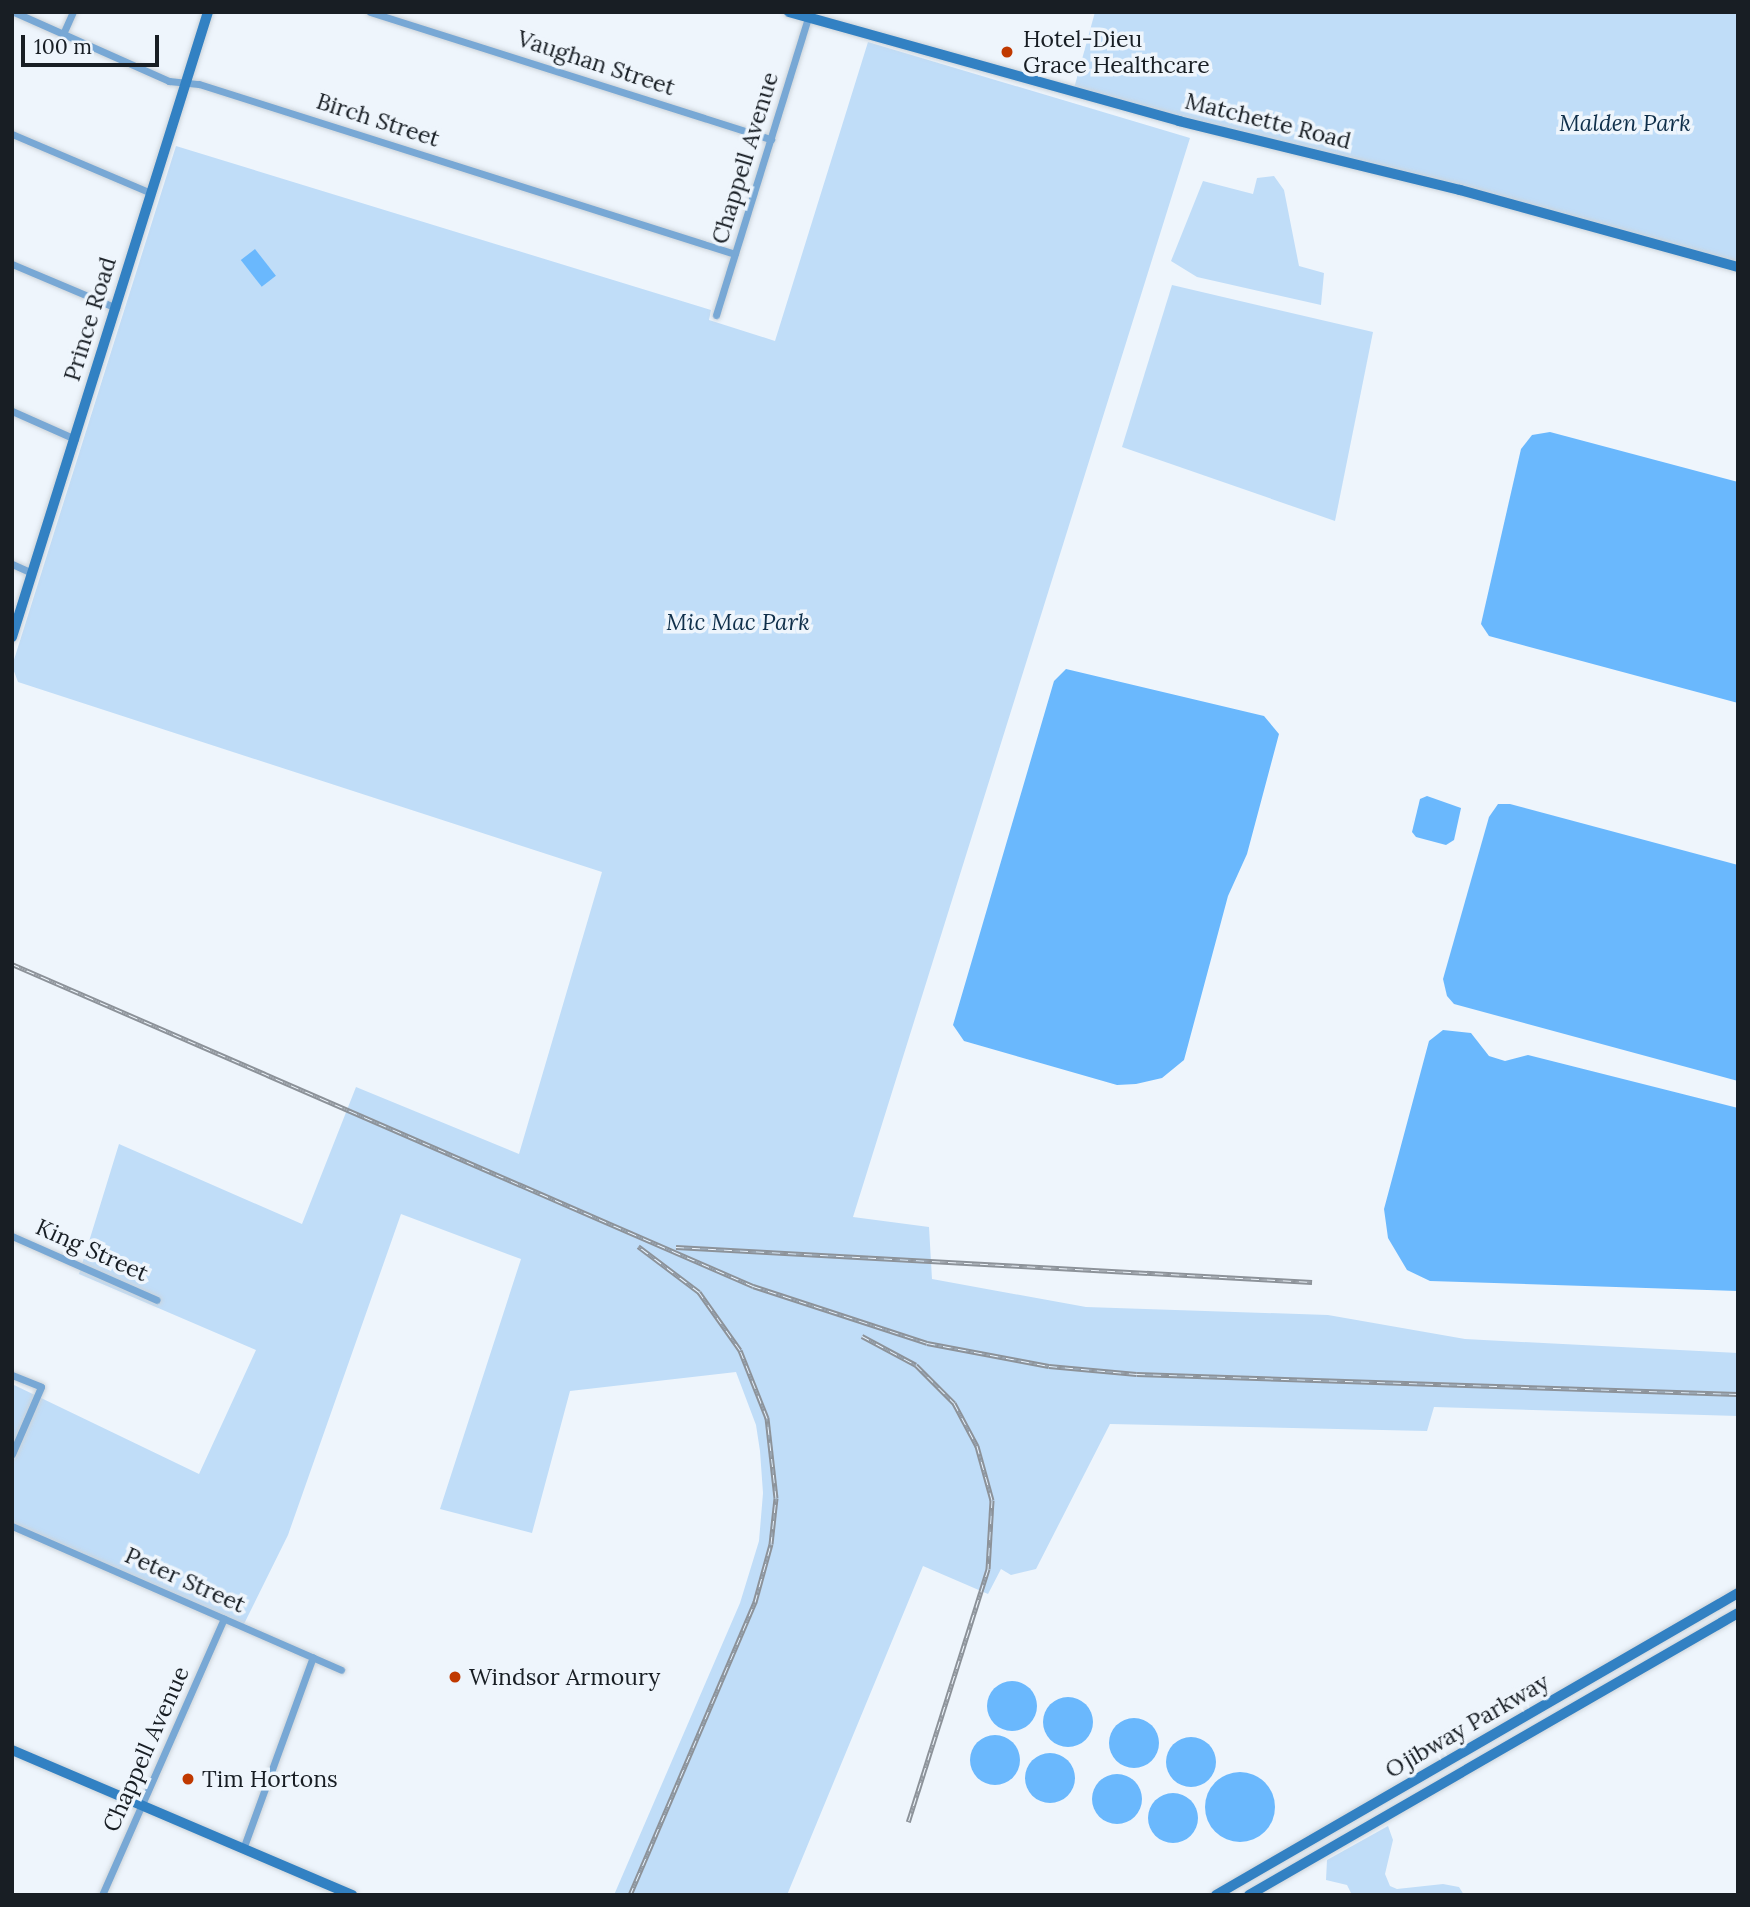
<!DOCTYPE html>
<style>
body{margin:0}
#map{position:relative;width:1750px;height:1907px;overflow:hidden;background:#eef5fc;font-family:Lora,serif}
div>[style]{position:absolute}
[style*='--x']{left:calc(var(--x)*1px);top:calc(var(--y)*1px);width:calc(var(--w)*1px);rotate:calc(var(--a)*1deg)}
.green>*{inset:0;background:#c0ddf8}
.water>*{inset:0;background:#6ab8fd;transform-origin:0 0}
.round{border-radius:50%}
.roads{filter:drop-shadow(0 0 2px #ccd3d9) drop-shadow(0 0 2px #ccd3d9)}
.street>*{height:7px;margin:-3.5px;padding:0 3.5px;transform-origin:3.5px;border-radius:3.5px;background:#78a8d5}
.secondary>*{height:10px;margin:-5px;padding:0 5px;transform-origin:5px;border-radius:5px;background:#3281c3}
.rail>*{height:5px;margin-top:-2.5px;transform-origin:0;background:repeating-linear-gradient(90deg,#eef5fc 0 8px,#8c9299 0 16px);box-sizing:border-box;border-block:2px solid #8c9299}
.dots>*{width:19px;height:19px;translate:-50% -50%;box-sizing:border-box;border:4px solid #eef5fc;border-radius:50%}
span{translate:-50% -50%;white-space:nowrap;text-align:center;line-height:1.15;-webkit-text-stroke:7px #eef5fc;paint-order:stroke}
.poi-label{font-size:23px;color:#181e24}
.left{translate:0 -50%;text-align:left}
.street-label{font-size:23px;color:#181e24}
.park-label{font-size:23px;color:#0f2f4a;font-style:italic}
.frame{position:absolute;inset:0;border:14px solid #181e24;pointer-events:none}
.scale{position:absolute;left:21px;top:35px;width:138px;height:32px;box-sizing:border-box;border:4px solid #181e24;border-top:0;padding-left:9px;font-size:21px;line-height:24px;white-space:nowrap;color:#181e24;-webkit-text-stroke:5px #eef5fc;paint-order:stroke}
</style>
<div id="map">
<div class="green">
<i style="clip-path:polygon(1095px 12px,1738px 12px,1738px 268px,1073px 92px)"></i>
<i style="clip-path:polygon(868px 42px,1190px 138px,853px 1217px,929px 1227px,932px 1279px,1086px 1307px,1328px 1315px,1465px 1339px,1738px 1353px,1738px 1416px,1434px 1407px,1427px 1431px,1110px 1424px,1036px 1569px,1011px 1575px,1001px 1569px,988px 1594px,923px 1566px,787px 1895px,614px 1895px,740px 1603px,759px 1541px,763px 1493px,760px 1451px,756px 1425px,736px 1372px,570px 1391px,532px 1533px,440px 1509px,521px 1259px,401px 1214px,288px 1535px,243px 1626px,12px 1524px,12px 1384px,199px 1474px,256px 1350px,79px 1274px,119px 1144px,302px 1224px,356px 1087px,519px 1154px,602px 872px,18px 682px,12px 666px,176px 146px,711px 310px,709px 320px,775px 341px)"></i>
<i style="clip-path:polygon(1274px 176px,1284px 190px,1299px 266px,1324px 273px,1321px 305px,1197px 277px,1171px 261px,1203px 181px,1253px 194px,1257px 178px)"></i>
<i style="clip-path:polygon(1172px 285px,1373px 332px,1335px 521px,1122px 447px)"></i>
<i style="clip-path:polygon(1388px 1826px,1393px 1840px,1385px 1874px,1390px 1886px,1397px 1889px,1443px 1884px,1459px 1887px,1464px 1895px,1352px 1895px,1347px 1885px,1326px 1880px,1327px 1860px)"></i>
</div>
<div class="water">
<i style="left:255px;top:249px;width:34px;height:18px;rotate:52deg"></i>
<i style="clip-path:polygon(1550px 432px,1738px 482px,1738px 703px,1489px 636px,1481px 624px,1521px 449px,1532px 435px)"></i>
<i style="clip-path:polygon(1066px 669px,1264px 716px,1279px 734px,1247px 854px,1228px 896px,1184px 1060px,1162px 1078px,1136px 1084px,1117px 1085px,964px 1041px,953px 1025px,1054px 681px)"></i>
<i style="clip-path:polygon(1427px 796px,1461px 808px,1454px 840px,1446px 845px,1416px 837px,1412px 832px,1420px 799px)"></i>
<i style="clip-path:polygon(1498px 804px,1510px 804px,1738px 865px,1738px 1081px,1454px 1004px,1447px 996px,1443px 979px,1489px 817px)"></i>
<i style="clip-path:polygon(1443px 1030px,1471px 1033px,1489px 1056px,1505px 1061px,1528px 1055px,1738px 1108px,1738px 1291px,1430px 1281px,1407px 1270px,1388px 1238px,1384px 1209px,1429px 1041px)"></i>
<i class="round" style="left:987px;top:1681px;width:50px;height:50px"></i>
<i class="round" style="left:1043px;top:1697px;width:50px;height:50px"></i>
<i class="round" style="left:1109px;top:1718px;width:50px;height:50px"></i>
<i class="round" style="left:970px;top:1735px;width:50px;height:50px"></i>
<i class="round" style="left:1166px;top:1737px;width:50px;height:50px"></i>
<i class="round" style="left:1025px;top:1753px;width:50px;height:50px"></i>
<i class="round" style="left:1205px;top:1772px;width:70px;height:70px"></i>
<i class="round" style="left:1092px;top:1774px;width:50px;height:50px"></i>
<i class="round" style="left:1148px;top:1793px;width:50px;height:50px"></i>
</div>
<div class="roads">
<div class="street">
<i style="--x:14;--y:12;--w:170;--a:24"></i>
<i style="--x:169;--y:81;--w:30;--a:6"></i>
<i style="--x:199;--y:84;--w:562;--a:17.6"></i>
<i style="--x:370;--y:12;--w:421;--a:17.6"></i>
<i style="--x:63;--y:34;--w:24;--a:-66"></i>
<i style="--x:12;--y:134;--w:151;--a:23"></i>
<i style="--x:12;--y:264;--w:113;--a:22.9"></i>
<i style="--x:716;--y:315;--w:317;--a:-72.8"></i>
<i style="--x:12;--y:411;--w:69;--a:24"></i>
<i style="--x:12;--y:564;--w:22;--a:24"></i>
<i style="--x:12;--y:1236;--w:158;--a:23.8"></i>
<i style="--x:12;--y:1375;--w:31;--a:22"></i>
<i style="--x:41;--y:1387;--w:73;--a:113.4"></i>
<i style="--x:12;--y:1526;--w:359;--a:23.6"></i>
<i style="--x:243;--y:1849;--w:204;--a:-70"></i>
<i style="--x:102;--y:1895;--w:302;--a:-66.2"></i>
</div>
<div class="secondary">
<i style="--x:789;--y:12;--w:405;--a:15.6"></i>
<i style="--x:1179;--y:121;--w:289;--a:13.8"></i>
<i style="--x:1460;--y:190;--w:288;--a:15.5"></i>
<i style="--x:12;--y:637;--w:655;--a:-72.59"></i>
<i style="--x:12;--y:1750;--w:370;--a:23.1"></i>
<i style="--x:1216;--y:1895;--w:603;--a:-30.05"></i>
<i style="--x:1249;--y:1895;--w:564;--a:-29.97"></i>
</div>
</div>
<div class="rail">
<i style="--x:12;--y:964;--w:808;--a:23.49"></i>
<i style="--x:753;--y:1286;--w:183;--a:18.1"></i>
<i style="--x:927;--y:1343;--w:124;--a:10.7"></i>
<i style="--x:1049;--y:1366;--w:88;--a:5.2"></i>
<i style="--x:1137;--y:1374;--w:601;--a:1.91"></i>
<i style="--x:676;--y:1247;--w:637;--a:3.15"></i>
<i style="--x:862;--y:1336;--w:61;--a:28.2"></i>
<i style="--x:916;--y:1365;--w:54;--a:45"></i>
<i style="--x:954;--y:1403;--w:49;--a:61.9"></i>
<i style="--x:977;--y:1446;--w:56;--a:74.5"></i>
<i style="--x:992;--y:1500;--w:69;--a:93.3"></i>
<i style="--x:988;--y:1569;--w:265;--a:107.5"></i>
<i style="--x:630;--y:1895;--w:319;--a:-66.9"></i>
<i style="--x:755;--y:1602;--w:60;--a:-74.6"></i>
<i style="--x:771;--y:1544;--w:46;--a:-83.8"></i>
<i style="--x:776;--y:1498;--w:81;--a:-96.4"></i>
<i style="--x:767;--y:1418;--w:73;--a:-111.7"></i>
<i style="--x:740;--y:1350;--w:71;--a:-125.3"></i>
<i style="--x:699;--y:1292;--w:76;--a:-143"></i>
</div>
<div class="dots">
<i style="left:1007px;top:52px;background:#c03900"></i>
<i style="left:455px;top:1677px;background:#c03900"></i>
<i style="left:188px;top:1779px;background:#c03900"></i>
</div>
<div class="poi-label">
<span class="left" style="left:1023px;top:52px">Hotel-Dieu<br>Grace Healthcare</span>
<span class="left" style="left:469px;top:1677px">Windsor Armoury</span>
<span class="left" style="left:202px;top:1779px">Tim Hortons</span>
</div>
<div class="street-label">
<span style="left:596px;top:63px;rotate:18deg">Vaughan Street</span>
<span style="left:378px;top:120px;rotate:18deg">Birch Street</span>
<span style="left:1268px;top:121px;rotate:14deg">Matchette Road</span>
<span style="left:745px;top:158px;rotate:-73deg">Chappell Avenue</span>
<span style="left:90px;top:319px;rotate:-73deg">Prince Road</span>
<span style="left:92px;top:1250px;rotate:24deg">King Street</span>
<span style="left:185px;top:1580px;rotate:24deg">Peter Street</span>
<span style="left:1467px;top:1726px;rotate:-30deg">Ojibway Parkway</span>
<span style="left:146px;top:1749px;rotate:-66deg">Chappell Avenue</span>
</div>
<div class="park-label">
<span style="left:1625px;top:123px">Malden Park</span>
<span style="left:738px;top:622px">Mic Mac Park</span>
</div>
<div class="frame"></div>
<div class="scale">100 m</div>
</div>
